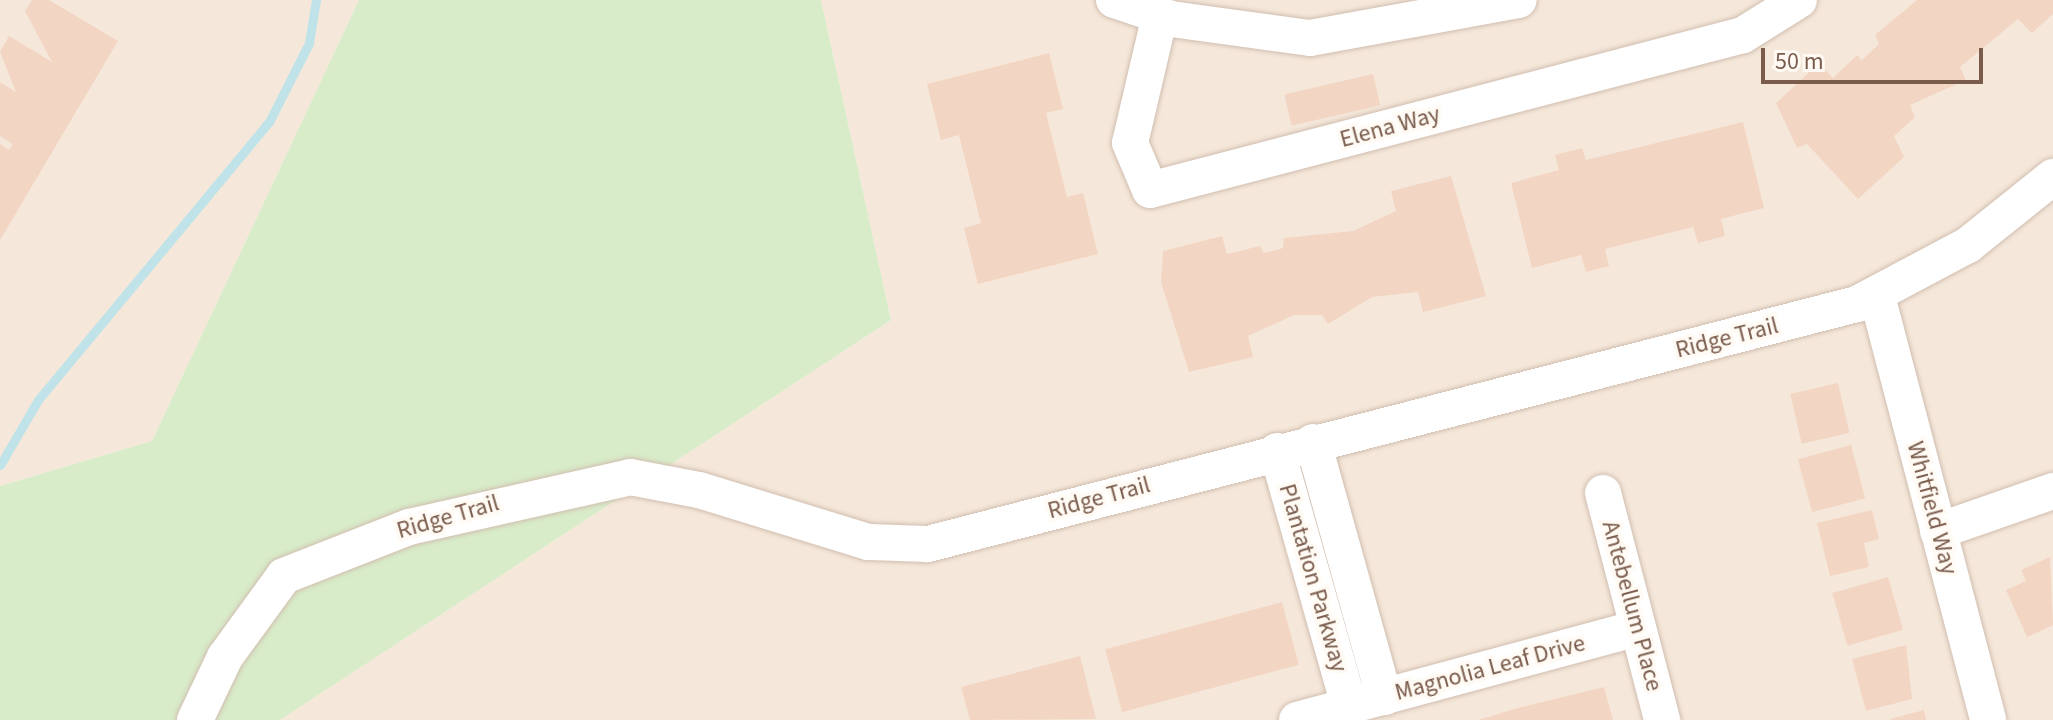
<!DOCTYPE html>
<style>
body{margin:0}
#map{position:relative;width:2053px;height:720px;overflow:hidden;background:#fdf6ec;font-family:"Source Sans 3",sans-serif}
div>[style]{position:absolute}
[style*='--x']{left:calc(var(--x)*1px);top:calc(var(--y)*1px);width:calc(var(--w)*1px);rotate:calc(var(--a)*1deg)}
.residential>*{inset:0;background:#f5e8da}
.green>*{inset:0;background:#d8ecc9}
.stream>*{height:9px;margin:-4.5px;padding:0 4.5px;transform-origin:4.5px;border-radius:4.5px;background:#bfe3e8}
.building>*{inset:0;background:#f3d5c3;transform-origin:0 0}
.roads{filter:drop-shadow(0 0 2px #d1beb0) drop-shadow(0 0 2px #d1beb0)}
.minor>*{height:36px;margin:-18px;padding:0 18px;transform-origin:18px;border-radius:18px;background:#fff}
span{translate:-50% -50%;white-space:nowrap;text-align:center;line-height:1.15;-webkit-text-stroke:7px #fffaf3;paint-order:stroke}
.street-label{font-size:24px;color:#7a5c4d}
.scale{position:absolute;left:1761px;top:48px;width:222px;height:36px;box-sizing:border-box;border:4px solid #7a5c4d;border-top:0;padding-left:10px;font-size:24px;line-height:28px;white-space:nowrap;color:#7a5c4d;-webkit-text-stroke:6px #fffaf3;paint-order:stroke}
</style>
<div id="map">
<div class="residential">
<i style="clip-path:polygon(0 0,359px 0,152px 441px,0 486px)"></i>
<i style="clip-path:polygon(821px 0,2053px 0,2053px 720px,280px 720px,891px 320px)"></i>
</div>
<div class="green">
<i style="clip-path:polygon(359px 0,821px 0,891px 320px,280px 720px,0 720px,0 486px,152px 441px)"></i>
</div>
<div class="stream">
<i style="--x:0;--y:465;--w:75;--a:-59.7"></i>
<i style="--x:38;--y:400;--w:361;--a:-50.3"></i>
<i style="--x:269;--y:122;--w:89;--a:-63.1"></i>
<i style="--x:309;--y:43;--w:44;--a:-80.8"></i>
</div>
<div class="building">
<i style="clip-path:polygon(32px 0,49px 0,118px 41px,0 240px,0 144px,9px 150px,13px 144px,0 136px,0 82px,16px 92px,0 52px,9px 36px,52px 62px,25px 11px)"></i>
<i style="clip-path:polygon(1917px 0,2053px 0,2053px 14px,2032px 33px,2018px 19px,1960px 67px,1966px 80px,1910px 105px,1915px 117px,1894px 136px,1904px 157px,1858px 199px,1807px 144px,1797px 148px,1776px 103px,1819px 63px,1833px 78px,1857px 55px,1862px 60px,1879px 44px,1875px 35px)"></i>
<i style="clip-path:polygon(1049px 53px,1063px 109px,1046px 113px,1067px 197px,1083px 193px,1098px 254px,978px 284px,964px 228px,981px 223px,959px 135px,941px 140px,927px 84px)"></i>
<i style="left:1373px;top:74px;width:32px;height:91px;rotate:77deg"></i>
<i style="clip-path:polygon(1743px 122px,1764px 208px,1721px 219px,1725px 236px,1698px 243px,1693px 227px,1605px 249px,1609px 266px,1586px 272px,1581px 255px,1532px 268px,1511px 183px,1559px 170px,1555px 155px,1582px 148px,1586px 160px)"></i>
<i style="clip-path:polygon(1451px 176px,1486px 296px,1423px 312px,1418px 292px,1372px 297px,1328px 324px,1322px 315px,1294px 315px,1248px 336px,1253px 357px,1189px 372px,1161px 282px,1163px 251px,1222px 236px,1227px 254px,1260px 246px,1264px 253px,1283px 248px,1284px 238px,1353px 231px,1396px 211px,1391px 191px)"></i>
<i style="left:1838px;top:383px;width:51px;height:49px;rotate:77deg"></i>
<i style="left:1851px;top:445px;width:55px;height:55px;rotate:75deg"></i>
<i style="clip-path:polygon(1872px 510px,1879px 539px,1864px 543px,1869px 567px,1830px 576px,1817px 523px)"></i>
<i style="clip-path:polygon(2050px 557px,2053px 625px,2027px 637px,2006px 590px,2026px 581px,2021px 570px)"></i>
<i style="left:1888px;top:577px;width:55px;height:58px;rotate:74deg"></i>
<i style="left:1282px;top:602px;width:65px;height:183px;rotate:75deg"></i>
<i style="clip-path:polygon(1906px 645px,1912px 699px,1866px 711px,1852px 659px)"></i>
<i style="clip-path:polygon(1080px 656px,1096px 719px,970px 720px,961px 687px)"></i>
<i style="clip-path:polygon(1604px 687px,1613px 720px,1478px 720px,1518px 708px)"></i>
<i style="clip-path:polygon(1924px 710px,1926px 720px,1890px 720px,1890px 719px)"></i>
</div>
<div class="roads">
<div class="minor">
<i style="--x:1114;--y:0;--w:60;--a:18.4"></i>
<i style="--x:1171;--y:19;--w:140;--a:7.8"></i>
<i style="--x:1310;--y:38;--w:212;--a:-10.3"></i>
<i style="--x:1160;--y:15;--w:131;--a:103.2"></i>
<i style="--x:1130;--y:143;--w:51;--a:66.9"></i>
<i style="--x:1150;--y:190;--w:613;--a:-14.65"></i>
<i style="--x:1743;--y:35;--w:66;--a:-32"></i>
<i style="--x:1877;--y:296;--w:438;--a:75.3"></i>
<i style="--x:1313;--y:442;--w:265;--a:74.4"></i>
<i style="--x:1277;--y:451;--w:265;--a:74.2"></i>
<i style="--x:1603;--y:493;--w:235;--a:75.4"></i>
<i style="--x:1938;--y:531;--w:122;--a:-19.2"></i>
<i style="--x:195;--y:720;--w:70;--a:-64.5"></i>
<i style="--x:225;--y:657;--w:100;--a:-53.9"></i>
<i style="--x:284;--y:576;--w:134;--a:-21.4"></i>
<i style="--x:409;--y:527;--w:227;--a:-12.7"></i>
<i style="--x:630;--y:477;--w:70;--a:10.7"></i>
<i style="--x:699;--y:490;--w:177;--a:17.1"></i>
<i style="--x:868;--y:542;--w:60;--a:1.9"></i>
<i style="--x:928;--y:544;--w:960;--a:-14.49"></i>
<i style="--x:1857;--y:304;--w:126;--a:-28"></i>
<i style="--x:1968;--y:245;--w:109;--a:-38.7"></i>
<i style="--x:1297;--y:720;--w:352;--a:-15.1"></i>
</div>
</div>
<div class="street-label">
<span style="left:1390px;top:127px;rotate:-15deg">Elena Way</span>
<span style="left:1727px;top:338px;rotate:-14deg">Ridge Trail</span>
<span style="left:1099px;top:498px;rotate:-15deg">Ridge Trail</span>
<span style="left:1932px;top:508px;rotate:75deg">Whitfield Way</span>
<span style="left:448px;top:517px;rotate:-16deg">Ridge Trail</span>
<span style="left:1313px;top:578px;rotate:74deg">Plantation Parkway</span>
<span style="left:1632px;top:606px;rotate:75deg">Antebellum Place</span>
<span style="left:1490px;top:668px;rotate:-15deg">Magnolia Leaf Drive</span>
</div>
<div class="scale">50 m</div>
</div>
